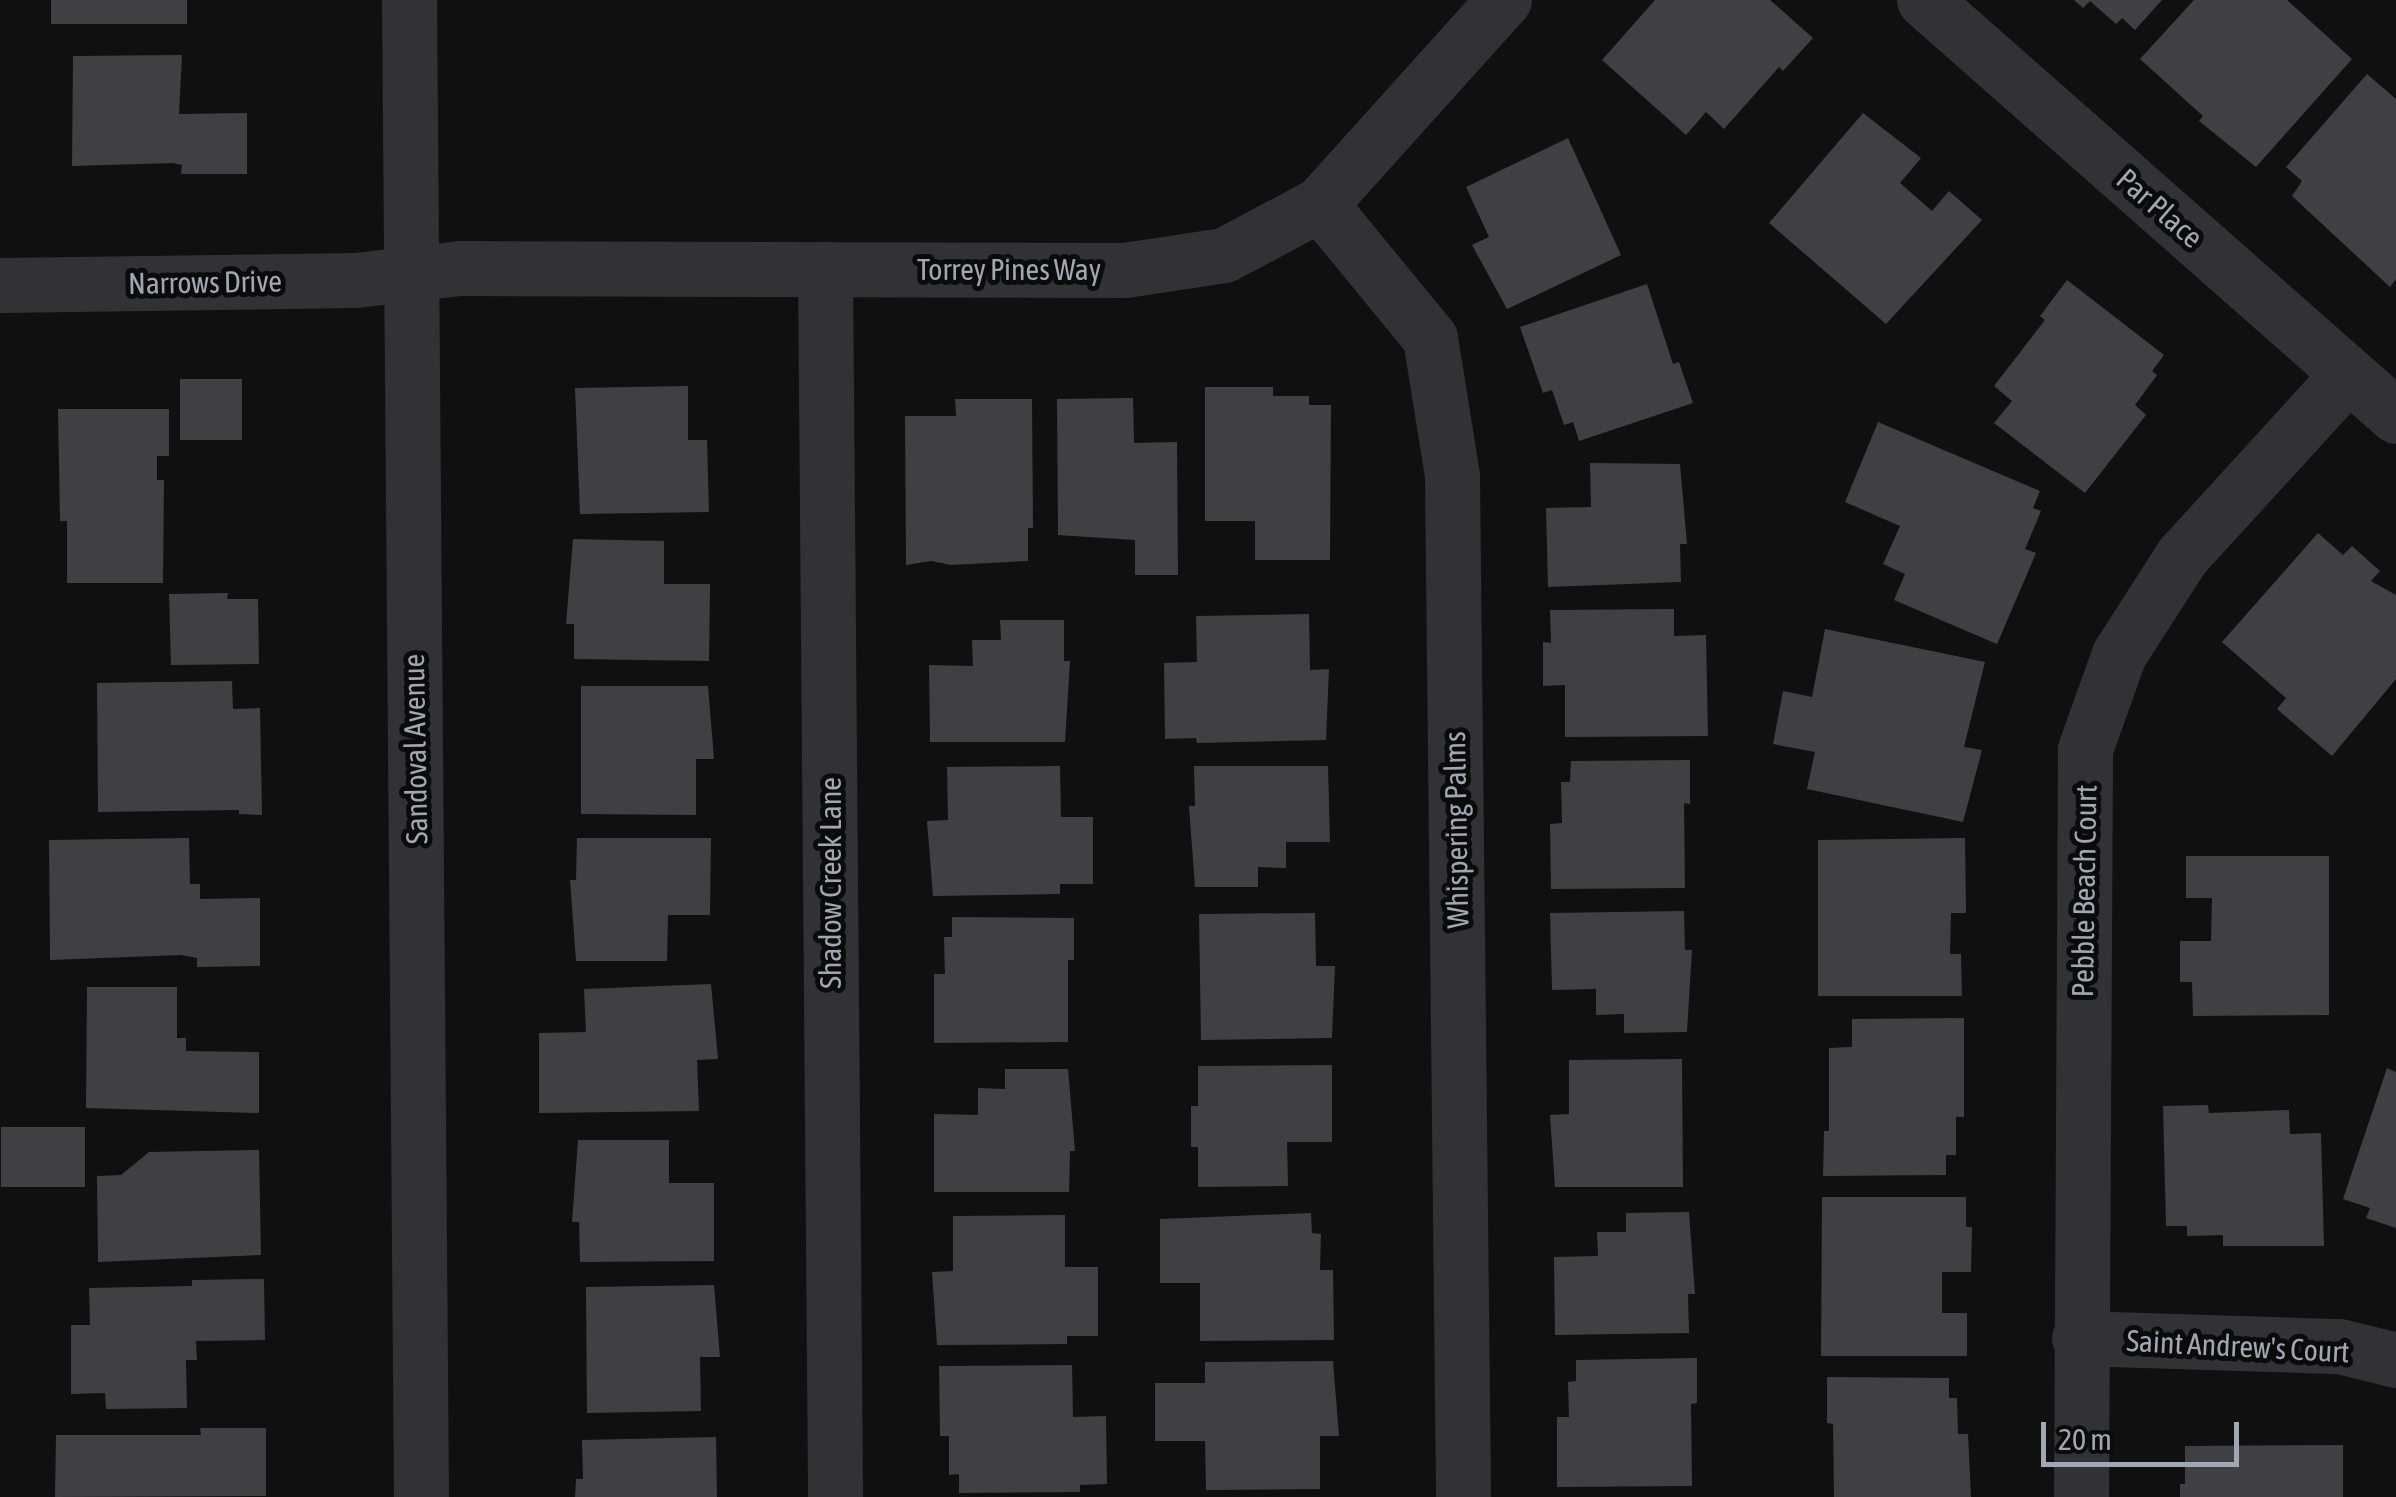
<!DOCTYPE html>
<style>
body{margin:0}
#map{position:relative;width:2396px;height:1497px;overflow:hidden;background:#101011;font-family:"Asap Condensed",sans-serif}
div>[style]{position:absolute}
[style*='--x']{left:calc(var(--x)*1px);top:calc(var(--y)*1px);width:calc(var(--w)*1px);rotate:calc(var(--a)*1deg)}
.building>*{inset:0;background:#3f4044;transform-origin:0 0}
.street>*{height:55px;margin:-27.5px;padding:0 27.5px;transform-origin:27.5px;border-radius:27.5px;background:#313236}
span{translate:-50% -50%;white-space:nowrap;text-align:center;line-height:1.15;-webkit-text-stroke:10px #0b0b0c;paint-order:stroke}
.street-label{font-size:30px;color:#a1a7b2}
.scale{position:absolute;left:2041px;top:1422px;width:198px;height:45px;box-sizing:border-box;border:5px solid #a1a7b2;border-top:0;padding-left:12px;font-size:30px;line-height:35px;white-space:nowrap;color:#a1a7b2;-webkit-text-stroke:8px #0b0b0c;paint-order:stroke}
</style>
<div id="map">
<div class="building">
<i style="left:51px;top:0;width:136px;height:24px"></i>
<i style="clip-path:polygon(1655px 0,1770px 0,1813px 38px,1783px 71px,1779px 67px,1724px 129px,1706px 112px,1686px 135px,1602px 60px)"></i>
<i style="clip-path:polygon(2074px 0,2162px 0,2135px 30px,2122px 18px,2116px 24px,2090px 1px,2083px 8px)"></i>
<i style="clip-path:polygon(2194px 0,2287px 0,2352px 59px,2256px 167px,2199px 121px,2203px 116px,2140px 59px)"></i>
<i style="clip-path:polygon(182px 55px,179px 114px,247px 113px,247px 174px,181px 174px,182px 165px,173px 163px,72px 166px,73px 56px)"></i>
<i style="clip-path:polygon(2367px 74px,2396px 99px,2396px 279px,2390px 287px,2292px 196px,2302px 181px,2286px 167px)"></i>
<i style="clip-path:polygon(1863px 113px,1921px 158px,1900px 183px,1932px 211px,1949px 191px,1982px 220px,1886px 324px,1769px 223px)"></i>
<i style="clip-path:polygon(1568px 138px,1621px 255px,1507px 309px,1472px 245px,1489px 237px,1466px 187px)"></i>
<i style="clip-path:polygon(2067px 280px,2164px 355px,2152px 371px,2157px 375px,2135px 405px,2146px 415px,2085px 493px,1994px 423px,2012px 401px,1994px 386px,2045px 320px,2040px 316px)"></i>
<i style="clip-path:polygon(1647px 284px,1673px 364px,1679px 362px,1693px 403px,1579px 441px,1573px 422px,1564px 425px,1552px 390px,1543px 393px,1520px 327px)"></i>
<i style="left:242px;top:379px;width:61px;height:62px;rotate:90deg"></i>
<i style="clip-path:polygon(688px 386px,688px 440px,707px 440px,709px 512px,580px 514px,575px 388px)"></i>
<i style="clip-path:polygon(1205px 387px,1273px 387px,1273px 396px,1309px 396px,1309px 405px,1331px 405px,1330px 560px,1255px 560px,1255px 521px,1205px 521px)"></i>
<i style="clip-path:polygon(1133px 398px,1134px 443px,1177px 442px,1178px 575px,1135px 575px,1135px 540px,1058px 535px,1057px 399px)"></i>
<i style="clip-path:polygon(955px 399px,1032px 399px,1033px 528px,1028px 528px,1028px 561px,951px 565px,931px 561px,906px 565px,905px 416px,956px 416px)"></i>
<i style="clip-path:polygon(58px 409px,169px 409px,169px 456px,157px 456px,157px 480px,164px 480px,163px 583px,67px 583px,67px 521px,60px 521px)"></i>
<i style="clip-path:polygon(1878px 422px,2040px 491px,2033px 508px,2041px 511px,2025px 549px,2036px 553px,1997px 644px,1894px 600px,1905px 574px,1883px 564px,1900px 526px,1845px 502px)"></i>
<i style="clip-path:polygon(1590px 463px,1680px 464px,1687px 544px,1680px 544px,1681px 582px,1548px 587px,1546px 508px,1591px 507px)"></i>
<i style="clip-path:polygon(2318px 533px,2343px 555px,2352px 546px,2380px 571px,2371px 581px,2396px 595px,2396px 679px,2332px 756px,2277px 709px,2286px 698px,2222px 642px)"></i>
<i style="clip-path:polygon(573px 539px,664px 541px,664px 584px,710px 584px,709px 661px,574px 659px,574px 624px,566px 624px)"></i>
<i style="clip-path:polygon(228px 593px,227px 599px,258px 599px,259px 664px,171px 665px,169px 594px)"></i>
<i style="clip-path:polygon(1674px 609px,1674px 636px,1706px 635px,1708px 736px,1565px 737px,1565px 685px,1543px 686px,1543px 642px,1551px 643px,1550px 610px)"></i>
<i style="clip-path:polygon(1309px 614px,1310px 670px,1329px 669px,1326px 740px,1197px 743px,1196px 738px,1165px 739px,1164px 663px,1197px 662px,1196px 616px)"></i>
<i style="clip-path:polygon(1000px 620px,1064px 620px,1064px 661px,1070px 661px,1065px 742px,930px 742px,929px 665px,973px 666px,972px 640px,1001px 640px)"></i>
<i style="clip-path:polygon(1825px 629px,1985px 662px,1964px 747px,1982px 750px,1963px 822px,1807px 789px,1815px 752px,1773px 744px,1783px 691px,1812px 697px)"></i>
<i style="clip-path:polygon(232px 681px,233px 709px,260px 708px,262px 815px,239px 814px,239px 810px,98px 812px,97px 683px)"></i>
<i style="clip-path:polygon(581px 686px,708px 686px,714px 759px,696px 759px,696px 815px,581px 814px)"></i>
<i style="clip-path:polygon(1690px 760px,1690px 804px,1684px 803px,1685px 888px,1551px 889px,1550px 824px,1562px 823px,1561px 782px,1570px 782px,1571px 761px)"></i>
<i style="clip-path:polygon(1060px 766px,1061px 817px,1093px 817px,1093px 884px,1060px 884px,1060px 894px,933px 896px,927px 821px,948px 820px,947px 767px)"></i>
<i style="clip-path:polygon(1194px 766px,1328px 766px,1330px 842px,1286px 842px,1286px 868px,1258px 867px,1258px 887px,1195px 887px,1189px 806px,1195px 806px)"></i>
<i style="clip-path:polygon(189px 838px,190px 884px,200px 884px,200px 899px,260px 898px,260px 966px,197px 967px,197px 958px,181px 955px,50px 960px,49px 840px)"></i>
<i style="clip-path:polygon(577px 838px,711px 838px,710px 915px,668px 915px,667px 961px,576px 961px,570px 880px,576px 880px)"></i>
<i style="clip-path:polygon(1965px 838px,1966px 913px,1951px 913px,1950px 954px,1961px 954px,1962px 996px,1818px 996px,1818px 840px)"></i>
<i style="clip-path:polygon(2186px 856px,2329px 856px,2329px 1015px,2193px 1016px,2192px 982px,2180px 982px,2180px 941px,2211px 941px,2212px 898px,2186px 898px)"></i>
<i style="clip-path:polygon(1684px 911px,1685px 950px,1692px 950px,1687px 1032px,1624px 1033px,1624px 1014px,1596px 1015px,1596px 989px,1552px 990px,1550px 913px)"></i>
<i style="clip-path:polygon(1315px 913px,1316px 966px,1335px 966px,1332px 1038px,1201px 1040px,1199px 914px)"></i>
<i style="clip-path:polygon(952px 917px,1074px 918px,1074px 960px,1068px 960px,1068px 1042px,934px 1043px,934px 974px,945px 974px,944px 937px,952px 937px)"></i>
<i style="clip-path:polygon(711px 984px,718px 1059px,697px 1060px,699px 1111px,539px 1113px,539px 1033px,586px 1032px,584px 989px)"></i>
<i style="clip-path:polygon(87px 987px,177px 987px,177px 1038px,186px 1038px,186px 1051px,259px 1052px,259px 1113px,86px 1108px)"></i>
<i style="clip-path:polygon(1964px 1018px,1964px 1117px,1956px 1117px,1956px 1155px,1946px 1155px,1946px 1175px,1823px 1176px,1824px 1131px,1829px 1131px,1829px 1048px,1852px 1047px,1852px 1019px)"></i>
<i style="clip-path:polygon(1682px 1059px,1683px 1187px,1555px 1187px,1550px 1115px,1569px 1114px,1569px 1060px)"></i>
<i style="clip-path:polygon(1332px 1065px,1332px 1142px,1287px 1142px,1288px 1186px,1198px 1187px,1198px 1147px,1191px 1147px,1191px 1106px,1198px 1106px,1198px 1066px)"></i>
<i style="clip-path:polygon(2387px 1068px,2396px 1072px,2396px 1228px,2366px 1218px,2370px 1208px,2343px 1199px)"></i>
<i style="clip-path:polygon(1005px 1069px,1068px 1069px,1075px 1151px,1070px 1151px,1069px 1192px,934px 1192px,934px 1114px,978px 1115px,978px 1088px,1005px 1089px)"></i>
<i style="clip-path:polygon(2208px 1105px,2209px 1113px,2289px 1110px,2290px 1134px,2321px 1133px,2324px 1246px,2223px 1246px,2223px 1235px,2187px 1236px,2187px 1226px,2166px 1226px,2163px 1106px)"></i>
<i style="left:85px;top:1127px;width:60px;height:84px;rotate:90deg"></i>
<i style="clip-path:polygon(578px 1140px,669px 1140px,669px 1183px,714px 1183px,714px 1261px,580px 1262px,579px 1222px,572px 1222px)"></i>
<i style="clip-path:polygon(259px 1150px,261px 1255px,98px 1262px,97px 1176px,121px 1175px,149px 1152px)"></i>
<i style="clip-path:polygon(1822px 1197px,1966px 1197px,1966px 1227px,1972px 1227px,1971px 1272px,1942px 1272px,1942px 1313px,1967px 1313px,1967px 1356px,1821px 1356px)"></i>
<i style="clip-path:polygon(1689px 1212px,1695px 1294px,1688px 1294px,1689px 1333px,1555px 1335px,1554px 1257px,1598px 1256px,1597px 1232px,1626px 1232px,1626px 1213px)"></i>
<i style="clip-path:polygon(1311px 1213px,1312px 1233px,1321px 1234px,1320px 1270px,1333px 1270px,1334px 1340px,1200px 1341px,1200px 1283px,1160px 1283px,1160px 1219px)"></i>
<i style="clip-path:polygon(1065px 1215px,1065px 1267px,1098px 1267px,1098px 1336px,1067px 1336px,1067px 1344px,937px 1345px,932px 1272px,953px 1271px,953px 1216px)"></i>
<i style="clip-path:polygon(264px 1279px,265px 1340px,196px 1341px,197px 1360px,186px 1360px,187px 1408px,106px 1409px,105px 1393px,71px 1394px,71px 1325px,90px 1325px,89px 1288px,192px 1286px,192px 1280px)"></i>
<i style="clip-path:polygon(714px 1285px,720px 1357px,700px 1357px,701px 1411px,587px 1413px,586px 1287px)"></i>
<i style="clip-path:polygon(1697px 1358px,1697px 1403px,1691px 1404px,1692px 1486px,1557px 1487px,1557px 1417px,1569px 1417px,1568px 1382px,1576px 1381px,1576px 1360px)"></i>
<i style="clip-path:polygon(1333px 1361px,1339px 1436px,1320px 1436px,1320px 1489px,1206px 1490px,1205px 1441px,1155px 1441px,1155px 1383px,1205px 1383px,1205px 1362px)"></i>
<i style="clip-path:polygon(1072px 1365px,1073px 1417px,1106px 1416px,1107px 1484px,1080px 1485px,1080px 1492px,959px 1493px,959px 1474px,949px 1475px,949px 1436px,940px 1436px,939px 1366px)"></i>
<i style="clip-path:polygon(1827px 1377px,1949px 1378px,1949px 1398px,1957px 1398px,1958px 1434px,1968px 1434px,1971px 1497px,1834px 1497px,1833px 1424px,1827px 1423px)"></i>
<i style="clip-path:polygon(200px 1428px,266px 1428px,266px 1496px,55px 1497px,56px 1435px,201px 1435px)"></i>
<i style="clip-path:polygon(716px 1437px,717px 1497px,575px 1497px,576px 1479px,583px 1479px,582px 1440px)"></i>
<i style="clip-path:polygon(2343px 1445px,2343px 1497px,2180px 1497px,2180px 1484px,2185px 1484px,2185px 1446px)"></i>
</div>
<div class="street">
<i style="--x:409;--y:0;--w:1497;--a:89.54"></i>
<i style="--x:1924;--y:0;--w:629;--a:41.39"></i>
<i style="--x:1320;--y:204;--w:173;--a:50.6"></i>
<i style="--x:1430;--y:338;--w:139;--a:80.9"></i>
<i style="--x:1452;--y:475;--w:1022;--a:89.38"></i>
<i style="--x:825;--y:269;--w:1228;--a:89.53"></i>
<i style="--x:0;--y:285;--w:355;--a:-0.8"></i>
<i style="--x:355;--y:280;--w:106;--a:-6.5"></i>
<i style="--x:460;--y:268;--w:665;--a:0.17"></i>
<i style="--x:1125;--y:270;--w:100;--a:-8.6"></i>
<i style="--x:1224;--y:255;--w:109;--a:-28"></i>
<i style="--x:1320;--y:204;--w:275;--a:-48"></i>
<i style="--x:2079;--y:1338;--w:260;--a:1.8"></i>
<i style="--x:2339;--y:1346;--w:59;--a:13.8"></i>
<i style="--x:2081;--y:1497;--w:748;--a:-89.69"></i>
<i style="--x:2085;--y:749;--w:101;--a:-70.3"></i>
<i style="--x:2119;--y:654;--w:117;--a:-57.3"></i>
<i style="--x:2182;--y:556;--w:246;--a:-47.6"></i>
</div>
<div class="street-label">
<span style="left:2160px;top:208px;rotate:41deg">Par Place</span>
<span style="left:1009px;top:269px">Torrey Pines Way</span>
<span style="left:205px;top:282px;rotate:-1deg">Narrows Drive</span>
<span style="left:415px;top:749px;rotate:-91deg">Sandoval Avenue</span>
<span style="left:1456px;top:830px;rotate:-91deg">Whispering Palms</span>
<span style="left:830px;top:883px;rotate:-90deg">Shadow Creek Lane</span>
<span style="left:2084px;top:891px;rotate:-89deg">Pebble Beach Court</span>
<span style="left:2238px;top:1346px;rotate:3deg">Saint Andrew's Court</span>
</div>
<div class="scale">20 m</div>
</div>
